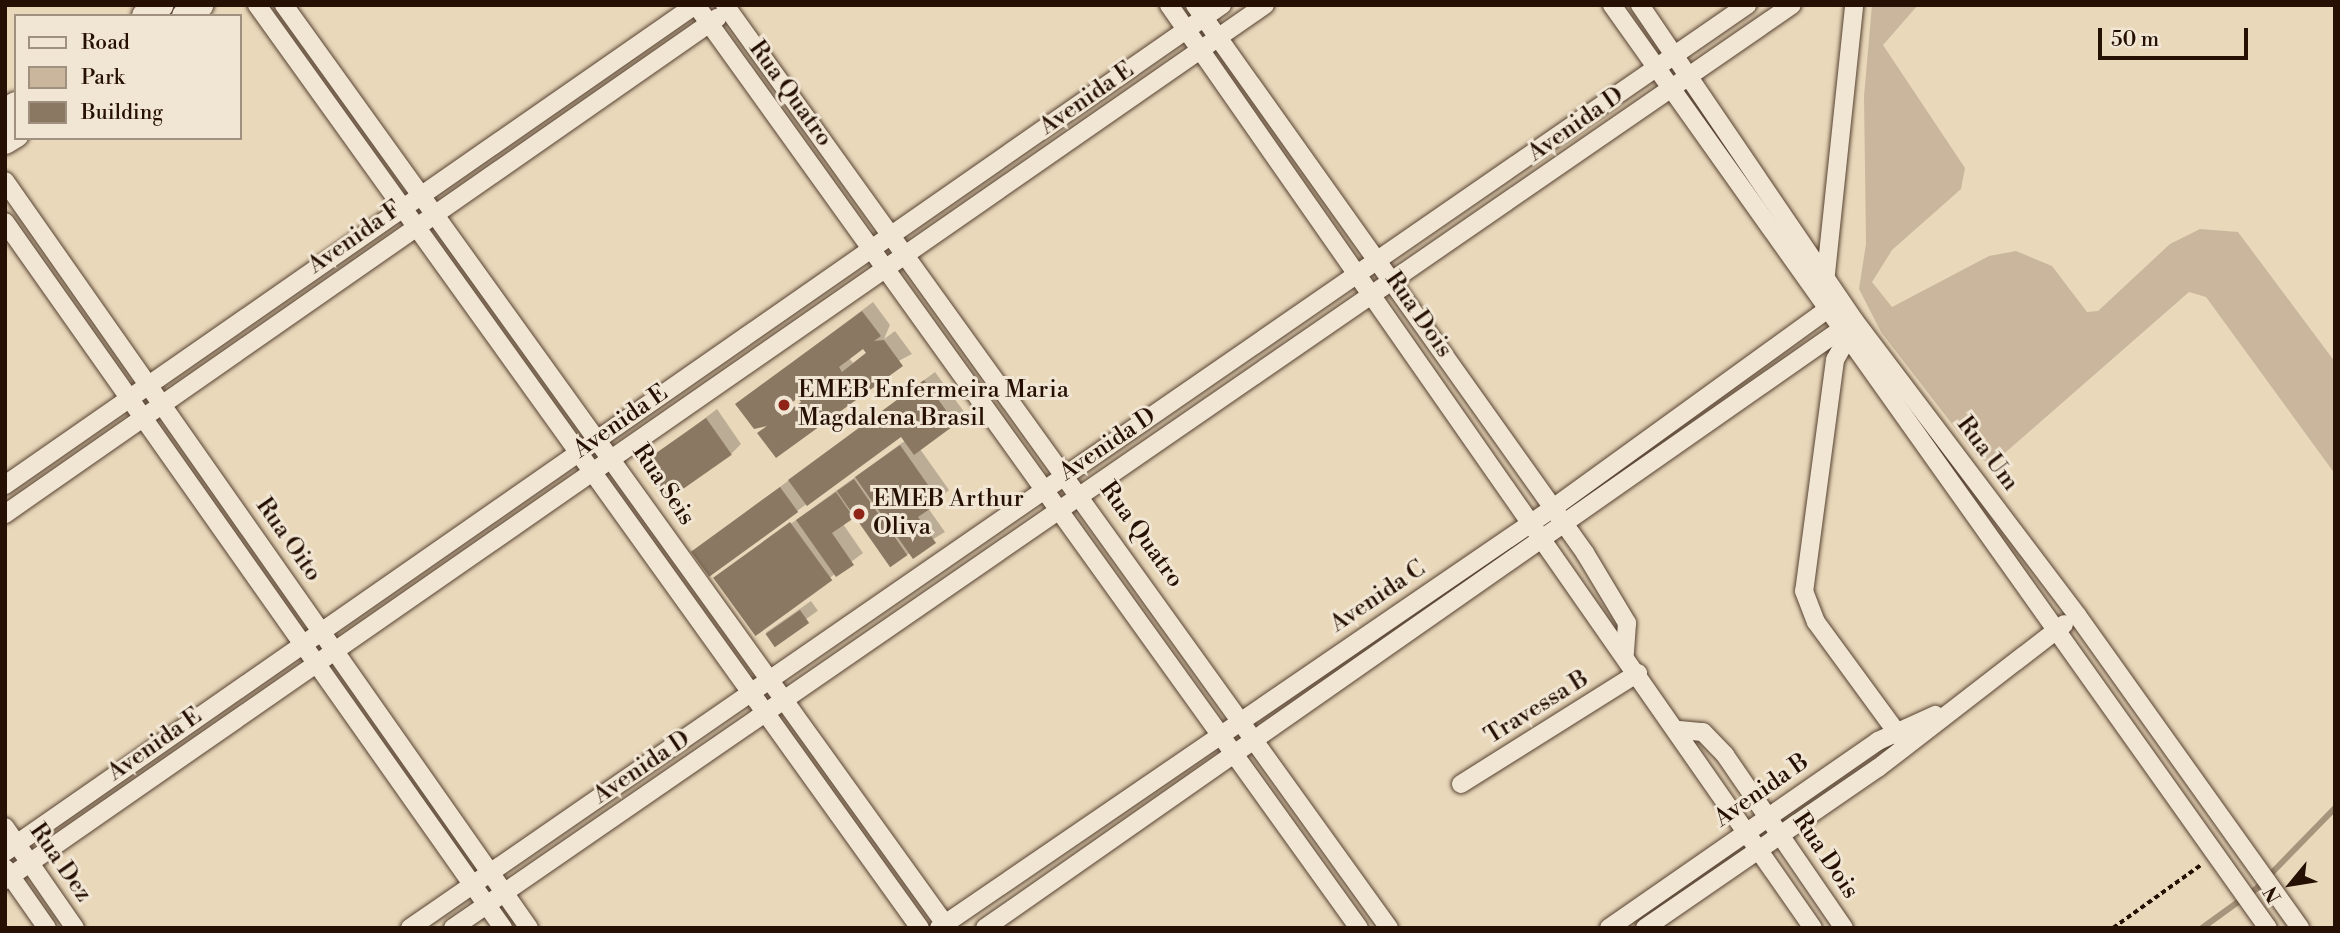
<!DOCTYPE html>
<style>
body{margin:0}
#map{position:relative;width:2340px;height:933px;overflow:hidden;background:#ead8bb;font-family:"Libre Bodoni",serif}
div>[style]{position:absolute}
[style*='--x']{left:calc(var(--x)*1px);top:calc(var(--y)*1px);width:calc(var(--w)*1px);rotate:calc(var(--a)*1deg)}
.green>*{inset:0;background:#c9b69c}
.shadow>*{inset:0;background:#0003;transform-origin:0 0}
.stream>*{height:6px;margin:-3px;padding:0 3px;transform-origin:3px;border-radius:3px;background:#a7947c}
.building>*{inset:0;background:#8b7863;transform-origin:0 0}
.path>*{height:3.5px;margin-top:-1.75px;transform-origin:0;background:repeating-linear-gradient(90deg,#251003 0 5px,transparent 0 8.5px)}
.roads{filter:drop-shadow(0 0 2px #564231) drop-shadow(0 0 2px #564231)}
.street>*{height:18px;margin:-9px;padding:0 9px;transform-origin:9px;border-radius:9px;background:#f1e6d3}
.secondary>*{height:26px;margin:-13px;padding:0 13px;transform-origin:13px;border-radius:13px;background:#f1e6d3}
.dots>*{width:19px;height:19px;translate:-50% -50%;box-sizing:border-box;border:4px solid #f1e6d3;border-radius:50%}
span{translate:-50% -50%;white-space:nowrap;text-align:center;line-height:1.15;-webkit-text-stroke:6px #f1e6d3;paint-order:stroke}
.street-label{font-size:24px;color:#251003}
.poi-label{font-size:24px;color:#251003}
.left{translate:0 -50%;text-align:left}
.frame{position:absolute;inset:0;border:7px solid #251003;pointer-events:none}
.legend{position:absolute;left:14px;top:14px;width:228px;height:126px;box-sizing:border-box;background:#f1e6d3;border:2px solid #9f9080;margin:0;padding:9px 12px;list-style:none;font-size:21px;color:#251003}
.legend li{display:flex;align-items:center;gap:14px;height:35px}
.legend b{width:35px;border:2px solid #9f9080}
.north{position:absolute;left:2256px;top:849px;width:70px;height:70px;-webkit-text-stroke:5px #f1e6d3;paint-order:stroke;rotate:240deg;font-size:19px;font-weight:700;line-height:28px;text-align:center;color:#251003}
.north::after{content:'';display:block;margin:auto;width:24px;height:32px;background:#251003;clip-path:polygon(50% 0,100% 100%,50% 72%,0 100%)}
.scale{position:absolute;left:2098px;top:28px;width:150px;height:32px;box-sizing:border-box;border:4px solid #251003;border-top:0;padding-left:9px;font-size:21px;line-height:24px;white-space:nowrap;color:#251003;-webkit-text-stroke:5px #f1e6d3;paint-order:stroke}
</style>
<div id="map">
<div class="green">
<i style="clip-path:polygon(1872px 5px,1918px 5px,1883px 45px,1965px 168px,1961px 189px,1892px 250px,1872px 282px,1892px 307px,1989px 256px,2016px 251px,2052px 266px,2087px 312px,2098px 311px,2170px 244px,2200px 229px,2238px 232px,2335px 362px,2335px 474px,2206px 297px,2189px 292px,1999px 458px,1985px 461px,1976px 455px,1881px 332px,1859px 289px,1866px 244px,1864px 96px)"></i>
</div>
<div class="shadow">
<i style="clip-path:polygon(evenodd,873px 302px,890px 325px,884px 339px,895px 331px,912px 354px,760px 433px,769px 424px,738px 404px,873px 302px,863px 347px,867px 352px,853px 363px,849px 358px,863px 347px,873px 302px,838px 375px,814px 395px,808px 388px,838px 375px,873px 302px,798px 395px,803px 402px,775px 421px,798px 395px)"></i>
<i style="clip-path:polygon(935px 372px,965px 413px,920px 449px,949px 490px,928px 508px,945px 532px,890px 565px,855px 515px,843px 524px,863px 553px,755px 634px,715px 579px,906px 440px,902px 434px,797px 511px,692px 552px)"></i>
<i style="clip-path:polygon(717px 409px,741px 444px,731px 454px,643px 465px)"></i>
<i style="left:811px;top:601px;width:12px;height:55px;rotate:55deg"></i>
</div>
<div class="stream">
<i style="--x:2202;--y:928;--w:67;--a:-35.8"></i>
<i style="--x:2256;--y:889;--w:113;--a:-45.7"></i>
</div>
<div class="building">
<i style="clip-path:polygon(evenodd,862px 311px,881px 336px,874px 341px,884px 340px,903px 366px,776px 458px,757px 433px,767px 426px,754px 429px,735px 404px,862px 311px,863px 349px,866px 353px,842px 372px,839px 367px,863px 349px,862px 311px,828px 376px,830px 380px,814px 392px,811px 388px,828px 376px,862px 311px,798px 398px,801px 402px,782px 416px,779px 412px,798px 398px)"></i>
<i style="clip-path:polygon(924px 380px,956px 424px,914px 455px,901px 437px,807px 506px,788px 480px)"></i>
<i style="left:706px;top:418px;width:45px;height:80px;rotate:55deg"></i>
<i style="clip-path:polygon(900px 445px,940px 502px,918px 517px,936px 543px,913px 559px,855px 477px)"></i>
<i style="left:854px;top:479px;width:93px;height:21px;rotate:55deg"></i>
<i style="left:780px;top:487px;width:31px;height:110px;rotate:54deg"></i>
<i style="clip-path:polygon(836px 492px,854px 518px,832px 533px,854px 565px,836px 577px,796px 520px)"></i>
<i style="left:790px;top:522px;width:72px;height:95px;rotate:54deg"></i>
<i style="left:800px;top:610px;width:16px;height:42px;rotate:55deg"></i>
</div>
<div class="path">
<i style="--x:2113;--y:928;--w:110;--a:-35.7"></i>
</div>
<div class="roads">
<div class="street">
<i style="--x:257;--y:5;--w:1136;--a:54.31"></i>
<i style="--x:284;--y:5;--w:1137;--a:54.27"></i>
<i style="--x:696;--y:5;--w:1136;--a:54.31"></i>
<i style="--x:725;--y:5;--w:1137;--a:54.27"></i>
<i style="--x:1169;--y:5;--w:1125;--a:55.1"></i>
<i style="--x:1195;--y:5;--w:673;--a:54.56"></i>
<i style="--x:1585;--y:553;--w:82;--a:59"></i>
<i style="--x:1627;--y:623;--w:31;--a:94"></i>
<i style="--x:1612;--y:5;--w:1132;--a:54.6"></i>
<i style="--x:1640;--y:5;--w:381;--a:55.8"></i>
<i style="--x:1854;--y:320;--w:370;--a:52.9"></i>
<i style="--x:2077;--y:615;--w:384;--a:54.5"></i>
<i style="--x:5;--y:181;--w:912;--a:54.95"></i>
<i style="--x:5;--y:222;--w:864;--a:54.8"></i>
<i style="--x:1825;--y:283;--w:280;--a:-84"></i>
<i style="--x:1851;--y:332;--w:32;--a:120"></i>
<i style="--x:1835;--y:360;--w:233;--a:97.6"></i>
<i style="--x:1804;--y:591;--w:33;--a:69"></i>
<i style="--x:1816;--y:622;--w:152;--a:53.8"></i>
<i style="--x:5;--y:485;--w:841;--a:-34.82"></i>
<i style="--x:5;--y:514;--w:868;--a:-34.86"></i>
<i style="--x:1679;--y:730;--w:24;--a:5"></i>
<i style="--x:1703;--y:732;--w:32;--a:46"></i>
<i style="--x:1725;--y:755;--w:210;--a:55.5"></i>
<i style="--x:1461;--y:784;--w:209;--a:-32.1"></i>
<i style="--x:5;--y:827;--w:123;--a:55.3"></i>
<i style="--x:5;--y:852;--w:1483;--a:-34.84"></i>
<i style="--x:5;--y:868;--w:73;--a:55"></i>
<i style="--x:5;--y:880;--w:1534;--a:-34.78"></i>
<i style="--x:410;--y:928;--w:1625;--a:-34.62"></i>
<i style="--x:453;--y:928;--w:1626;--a:-34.58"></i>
<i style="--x:939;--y:928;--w:744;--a:-34.37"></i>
<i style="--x:1553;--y:508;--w:348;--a:-35.9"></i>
<i style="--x:985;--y:928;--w:1054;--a:-34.96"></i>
<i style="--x:1609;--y:928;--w:328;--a:-34.8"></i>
<i style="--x:1878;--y:741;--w:63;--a:-24.5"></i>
<i style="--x:1645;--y:928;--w:283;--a:-34.5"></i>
<i style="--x:1878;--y:768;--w:235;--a:-37.7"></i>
</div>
<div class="secondary">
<i style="--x:145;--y:16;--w:19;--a:-36"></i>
<i style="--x:185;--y:16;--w:19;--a:-36"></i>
<i style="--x:5;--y:112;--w:13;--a:-32"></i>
<i style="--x:5;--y:141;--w:13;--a:-32"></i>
</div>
</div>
<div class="dots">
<i style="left:784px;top:405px;background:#8f2418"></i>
<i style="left:859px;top:514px;background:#8f2418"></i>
</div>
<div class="street-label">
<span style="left:790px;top:94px;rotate:54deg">Rua Quatro</span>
<span style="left:1087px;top:99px;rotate:-35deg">Avenida E</span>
<span style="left:1576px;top:125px;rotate:-35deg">Avenida D</span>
<span style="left:355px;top:238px;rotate:-35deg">Avenida F</span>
<span style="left:1418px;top:315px;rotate:55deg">Rua Dois</span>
<span style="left:621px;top:422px;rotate:-35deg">Avenida E</span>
<span style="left:1108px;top:445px;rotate:-34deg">Avenida D</span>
<span style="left:1987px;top:454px;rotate:53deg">Rua Um</span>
<span style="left:663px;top:485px;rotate:56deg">Rua Seis</span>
<span style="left:1141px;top:535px;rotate:54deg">Rua Quatro</span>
<span style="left:288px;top:540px;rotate:55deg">Rua Oito</span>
<span style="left:1378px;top:597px;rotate:-34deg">Avenida C</span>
<span style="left:1537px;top:708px;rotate:-32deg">Travessa B</span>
<span style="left:155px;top:745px;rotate:-35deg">Avenida E</span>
<span style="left:642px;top:768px;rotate:-34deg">Avenida D</span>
<span style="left:1762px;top:791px;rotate:-35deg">Avenida B</span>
<span style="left:1825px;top:856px;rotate:56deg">Rua Dois</span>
<span style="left:60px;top:863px;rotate:55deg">Rua Dez</span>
</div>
<div class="poi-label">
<span class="left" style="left:798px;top:405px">EMEB Enfermeira Maria<br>Magdalena Brasil</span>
<span class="left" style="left:873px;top:514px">EMEB Arthur<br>Oliva</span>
</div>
<div class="frame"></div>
<ul class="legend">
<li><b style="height:9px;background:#f1e6d3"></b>Road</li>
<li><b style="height:19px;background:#c9b69c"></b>Park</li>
<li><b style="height:19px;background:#8b7863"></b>Building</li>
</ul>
<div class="north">N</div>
<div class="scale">50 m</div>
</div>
